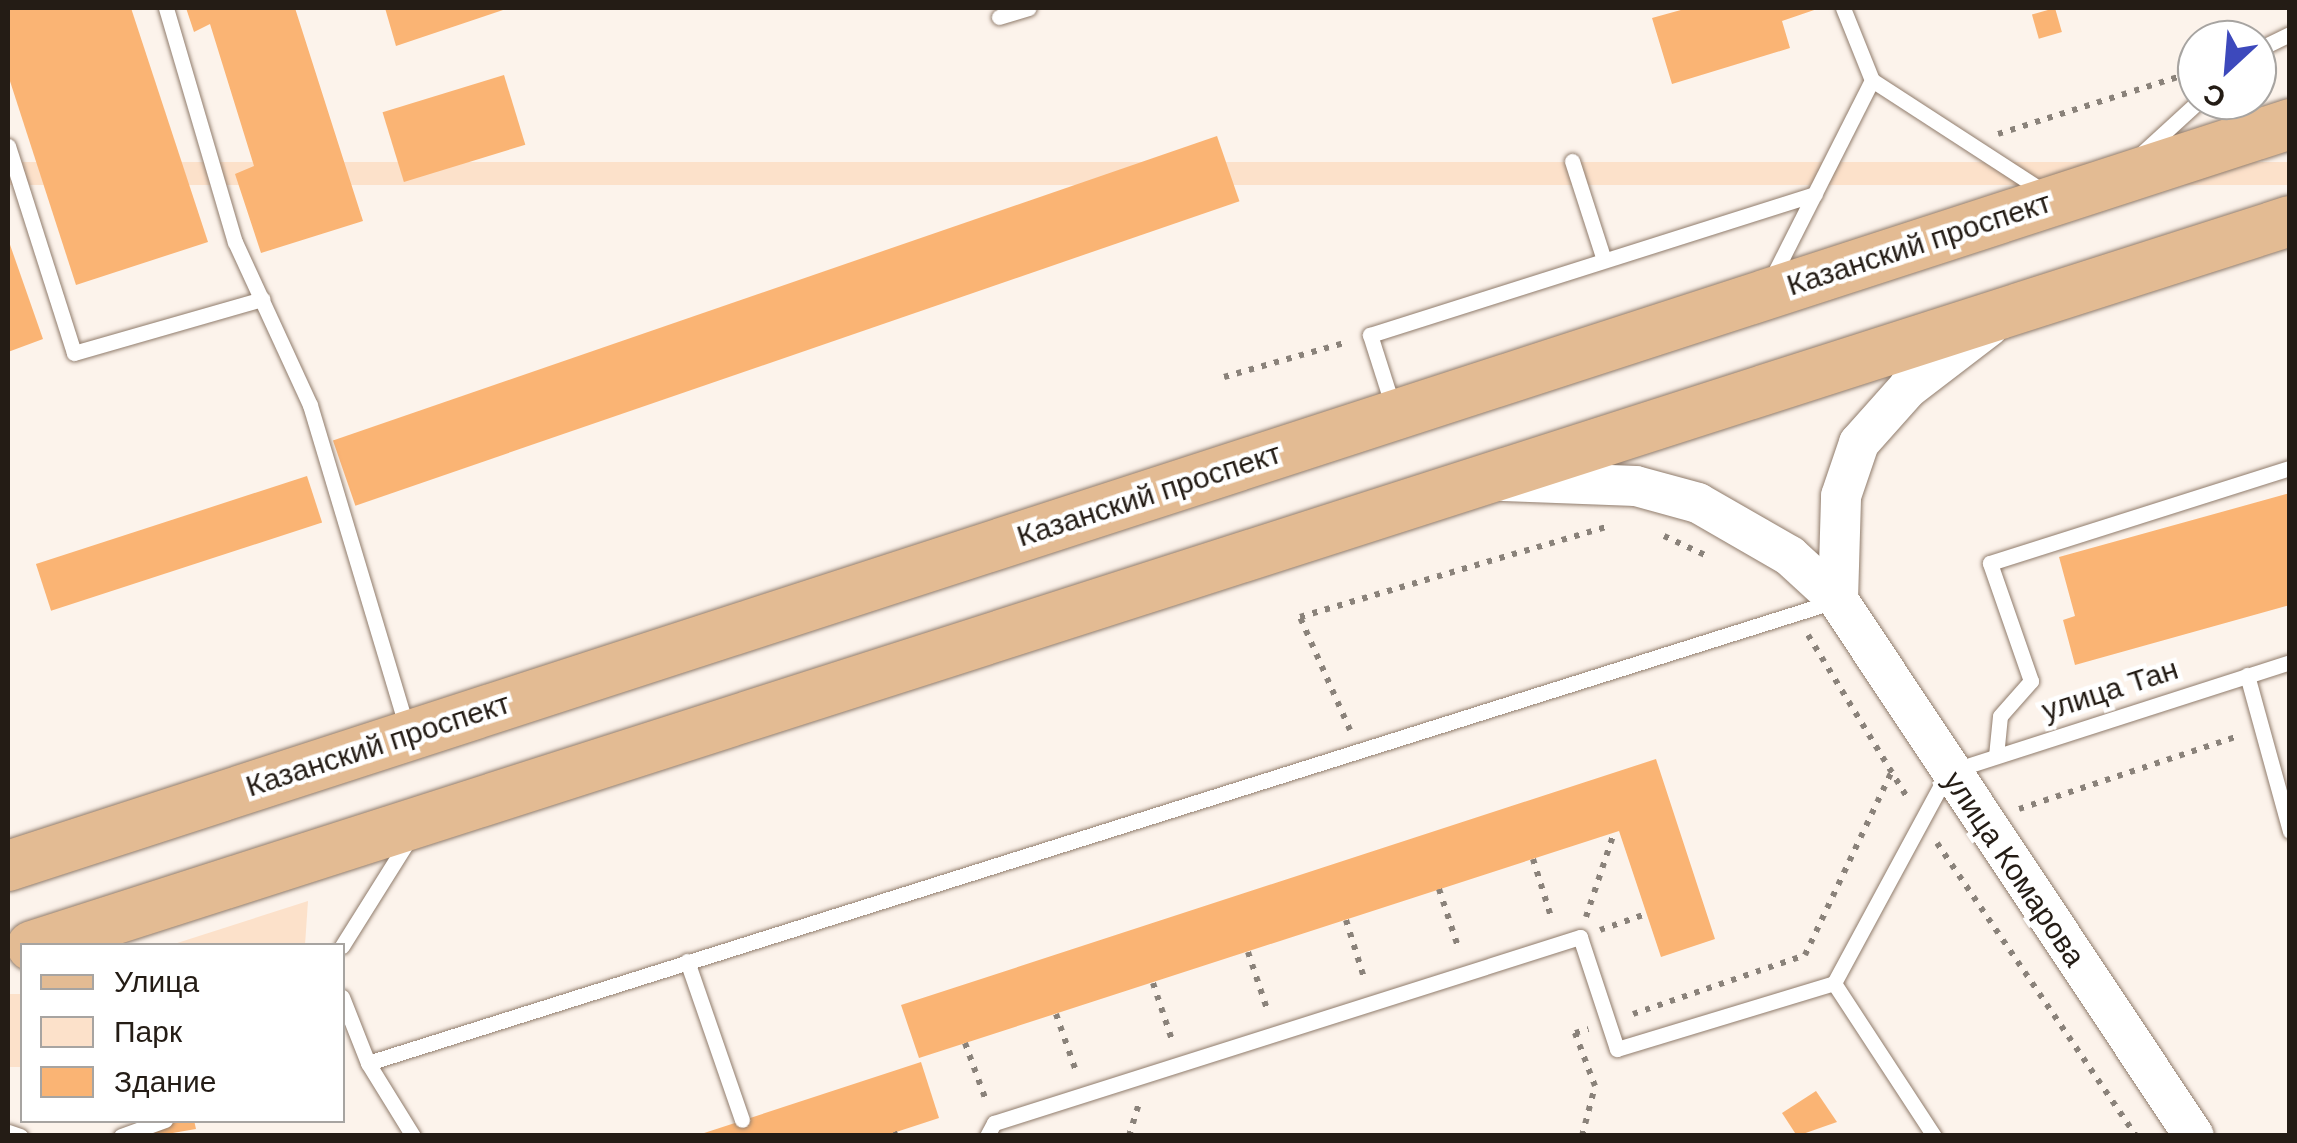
<!DOCTYPE html>
<meta charset="utf-8">
<style>
body{margin:0}
#map{position:relative;width:2297px;height:1143px;overflow:hidden;background:#fcf3eb;font-family:Helvetica,sans-serif}
div>[style]{position:absolute}
[style*='--x']{left:calc(var(--x)*1px);top:calc(var(--y)*1px);width:calc(var(--w)*1px);rotate:calc(var(--a)*1deg)}
.green>*{inset:0;background:#fce1ca;transform-origin:0 0}
.building>*{inset:0;background:#fab474;transform-origin:0 0}
.path>*{height:6px;margin-top:-3px;transform-origin:0;background:repeating-linear-gradient(90deg,#8a827a 0 5px,transparent 0 13px)}
.roads{filter:drop-shadow(0 0 2px #907c6c) drop-shadow(0 0 2px #907c6c)}
.service>*{height:15px;margin:-7.5px;padding:0 7.5px;transform-origin:7.5px;border-radius:7.5px;background:#fff}
.tertiary>*{height:40px;margin:-20px;padding:0 20px;transform-origin:20px;border-radius:20px;background:#fff}
.primary>*{height:50px;margin:-25px;padding:0 25px;transform-origin:25px;border-radius:25px;background:#e3bb93}
span{translate:-50% -50%;white-space:nowrap;text-align:center;line-height:1.15;-webkit-text-stroke:9px #fff;paint-order:stroke}
.street-label{font-size:30px;color:#241c15}
.frame{position:absolute;inset:0;border:10px solid #241c15;pointer-events:none}
.legend{position:absolute;left:20px;top:943px;width:325px;height:180px;box-sizing:border-box;background:#fff;border:2px solid #a7a4a1;margin:0;padding:12px 18px;list-style:none;font-size:30px;color:#241c15}
.legend li{display:flex;align-items:center;gap:20px;height:50px}
.legend b{width:50px;border:2px solid #a7a4a1}
.north{position:absolute;left:2177px;top:20px;width:100px;height:100px;box-sizing:border-box;background:#fff;border:2px solid #a7a4a1;border-radius:50%;rotate:206deg;font-size:28px;font-weight:700;line-height:40px;text-align:center;color:#241c15}
.north::after{content:'';display:block;margin:auto;width:35px;height:45px;background:#3d49bc;clip-path:polygon(50% 0,100% 100%,50% 72%,0 100%)}
</style>
<div id="map">
<div class="green">
<i style="left:2289px;top:162px;width:23px;height:2398px;rotate:90deg"></i>
<i style="clip-path:polygon(308px 901px,305px 945px,171px 945px)"></i>
<i style="left:22px;top:994px;width:73px;height:15px;rotate:90deg"></i>
</div>
<div class="building">
<i style="clip-path:polygon(8px 8px,131px 8px,208px 242px,76px 285px,8px 75px)"></i>
<i style="clip-path:polygon(186px 8px,295px 8px,363px 221px,261px 253px,235px 174px,254px 166px,210px 24px,194px 32px)"></i>
<i style="clip-path:polygon(385px 8px,509px 8px,396px 46px)"></i>
<i style="clip-path:polygon(1688px 8px,1820px 8px,1782px 21px,1790px 48px,1672px 84px,1652px 18px)"></i>
<i style="left:2055px;top:8px;width:25px;height:24px;rotate:74deg"></i>
<i style="left:504px;top:75px;width:73px;height:127px;rotate:73deg"></i>
<i style="left:1217px;top:136px;width:69px;height:935px;rotate:71deg"></i>
<i style="clip-path:polygon(8px 239px,43px 339px,8px 352px)"></i>
<i style="left:307px;top:476px;width:49px;height:285px;rotate:72deg"></i>
<i style="clip-path:polygon(2290px 493px,2290px 605px,2075px 665px,2063px 620px,2075px 616px,2059px 557px)"></i>
<i style="clip-path:polygon(1656px 759px,1715px 939px,1661px 957px,1619px 831px,919px 1058px,901px 1005px)"></i>
<i style="clip-path:polygon(921px 1062px,939px 1118px,884px 1136px,695px 1136px)"></i>
<i style="clip-path:polygon(1816px 1091px,1837px 1122px,1797px 1136px,1782px 1113px)"></i>
<i style="clip-path:polygon(151px 1120px,194px 1120px,196px 1129px,155px 1136px)"></i>
</div>
<div class="path">
<i style="--x:1998;--y:134;--w:209;--a:-17.6"></i>
<i style="--x:1224;--y:377;--w:129;--a:-15.8"></i>
<i style="--x:1664;--y:536;--w:47;--a:24.9"></i>
<i style="--x:1808;--y:635;--w:192;--a:58.6"></i>
<i style="--x:1350;--y:730;--w:124;--a:-113.9"></i>
<i style="--x:1300;--y:617;--w:323;--a:-16.4"></i>
<i style="--x:2019;--y:809;--w:232;--a:-18.4"></i>
<i style="--x:1937;--y:843;--w:354;--a:55.8"></i>
<i style="--x:1533;--y:859;--w:64;--a:72.7"></i>
<i style="--x:1439;--y:889;--w:64;--a:71.8"></i>
<i style="--x:1586;--y:917;--w:89;--a:-71.6"></i>
<i style="--x:1346;--y:920;--w:64;--a:72.7"></i>
<i style="--x:1600;--y:930;--w:49;--a:-19.2"></i>
<i style="--x:1248;--y:952;--w:63;--a:71.6"></i>
<i style="--x:1153;--y:983;--w:63;--a:71.6"></i>
<i style="--x:1056;--y:1014;--w:64;--a:70.7"></i>
<i style="--x:1633;--y:1014;--w:182;--a:-18.9"></i>
<i style="--x:1805;--y:955;--w:204;--a:-64.7"></i>
<i style="--x:965;--y:1043;--w:64;--a:69.9"></i>
<i style="--x:894;--y:1132;--w:4;--a:63"></i>
<i style="--x:1129;--y:1136;--w:34;--a:-73"></i>
<i style="--x:1582;--y:1136;--w:52;--a:-75.4"></i>
<i style="--x:1595;--y:1086;--w:57;--a:-110.7"></i>
<i style="--x:1575;--y:1033;--w:14;--a:-17"></i>
</div>
<div class="roads">
<div class="service">
<i style="--x:166;--y:8;--w:244;--a:73.6"></i>
<i style="--x:235;--y:242;--w:179;--a:65.3"></i>
<i style="--x:310;--y:405;--w:340;--a:73.3"></i>
<i style="--x:1843;--y:8;--w:78;--a:68.1"></i>
<i style="--x:1872;--y:80;--w:207;--a:33"></i>
<i style="--x:999;--y:17;--w:31;--a:-17"></i>
<i style="--x:2257;--y:50;--w:37;--a:-26"></i>
<i style="--x:8;--y:146;--w:217;--a:72.3"></i>
<i style="--x:74;--y:353;--w:196;--a:-16"></i>
<i style="--x:2140;--y:155;--w:81;--a:-42.5"></i>
<i style="--x:1572;--y:161;--w:101;--a:72.1"></i>
<i style="--x:1770;--y:282;--w:226;--a:-63.2"></i>
<i style="--x:1394;--y:410;--w:79;--a:-107.7"></i>
<i style="--x:1370;--y:335;--w:467;--a:-17.6"></i>
<i style="--x:2247;--y:675;--w:162;--a:74.6"></i>
<i style="--x:1996;--y:756;--w:40;--a:-84.3"></i>
<i style="--x:2000;--y:716;--w:47;--a:-48.5"></i>
<i style="--x:2031;--y:681;--w:125;--a:-109.2"></i>
<i style="--x:1990;--y:563;--w:315;--a:-17.6"></i>
<i style="--x:342;--y:946;--w:126;--a:-57.9"></i>
<i style="--x:687;--y:961;--w:168;--a:70.9"></i>
<i style="--x:342;--y:997;--w:71;--a:68.5"></i>
<i style="--x:8;--y:1132;--w:13;--a:18"></i>
<i style="--x:121;--y:1136;--w:47;--a:-20"></i>
<i style="--x:413;--y:1136;--w:86;--a:-121.7"></i>
<i style="--x:368;--y:1063;--w:1535;--a:-17.48"></i>
<i style="--x:987;--y:1136;--w:15;--a:-62"></i>
<i style="--x:994;--y:1123;--w:615;--a:-17.61"></i>
<i style="--x:1580;--y:937;--w:118;--a:71.7"></i>
<i style="--x:1617;--y:1049;--w:227;--a:-16.9"></i>
<i style="--x:1934;--y:1136;--w:183;--a:-123.2"></i>
<i style="--x:1834;--y:983;--w:240;--a:-61.6"></i>
<i style="--x:1948;--y:772;--w:359;--a:-17.8"></i>
</div>
<div class="tertiary">
<i style="--x:1504;--y:481;--w:132;--a:2.2"></i>
<i style="--x:1636;--y:486;--w:64;--a:15.3"></i>
<i style="--x:1698;--y:503;--w:106;--a:29.9"></i>
<i style="--x:1790;--y:556;--w:65;--a:42.5"></i>
<i style="--x:1838;--y:600;--w:643;--a:56.41"></i>
<i style="--x:1838;--y:600;--w:104;--a:-88.3"></i>
<i style="--x:1841;--y:496;--w:56;--a:-71.2"></i>
<i style="--x:1859;--y:443;--w:74;--a:-48.3"></i>
<i style="--x:1908;--y:388;--w:102;--a:-37.4"></i>
</div>
<div class="primary">
<i style="--x:8;--y:866;--w:2400;--a:-18.01"></i>
<i style="--x:32;--y:946;--w:2372;--a:-17.8"></i>
</div>
</div>
<div class="street-label">
<span style="left:1919px;top:244px;rotate:-18deg">Казанский проспект</span>
<span style="left:1149px;top:495px;rotate:-18deg">Казанский проспект</span>
<span style="left:2110px;top:690px;rotate:-18deg">улица Тан</span>
<span style="left:378px;top:745px;rotate:-18deg">Казанский проспект</span>
<span style="left:2014px;top:869px;rotate:56deg">улица Комарова</span>
</div>
<div class="frame"></div>
<ul class="legend">
<li><b style="height:12px;background:#e3bb93"></b>Улица</li>
<li><b style="height:28px;background:#fce1ca"></b>Парк</li>
<li><b style="height:28px;background:#fab474"></b>Здание</li>
</ul>
<div class="north">С</div>
</div>
